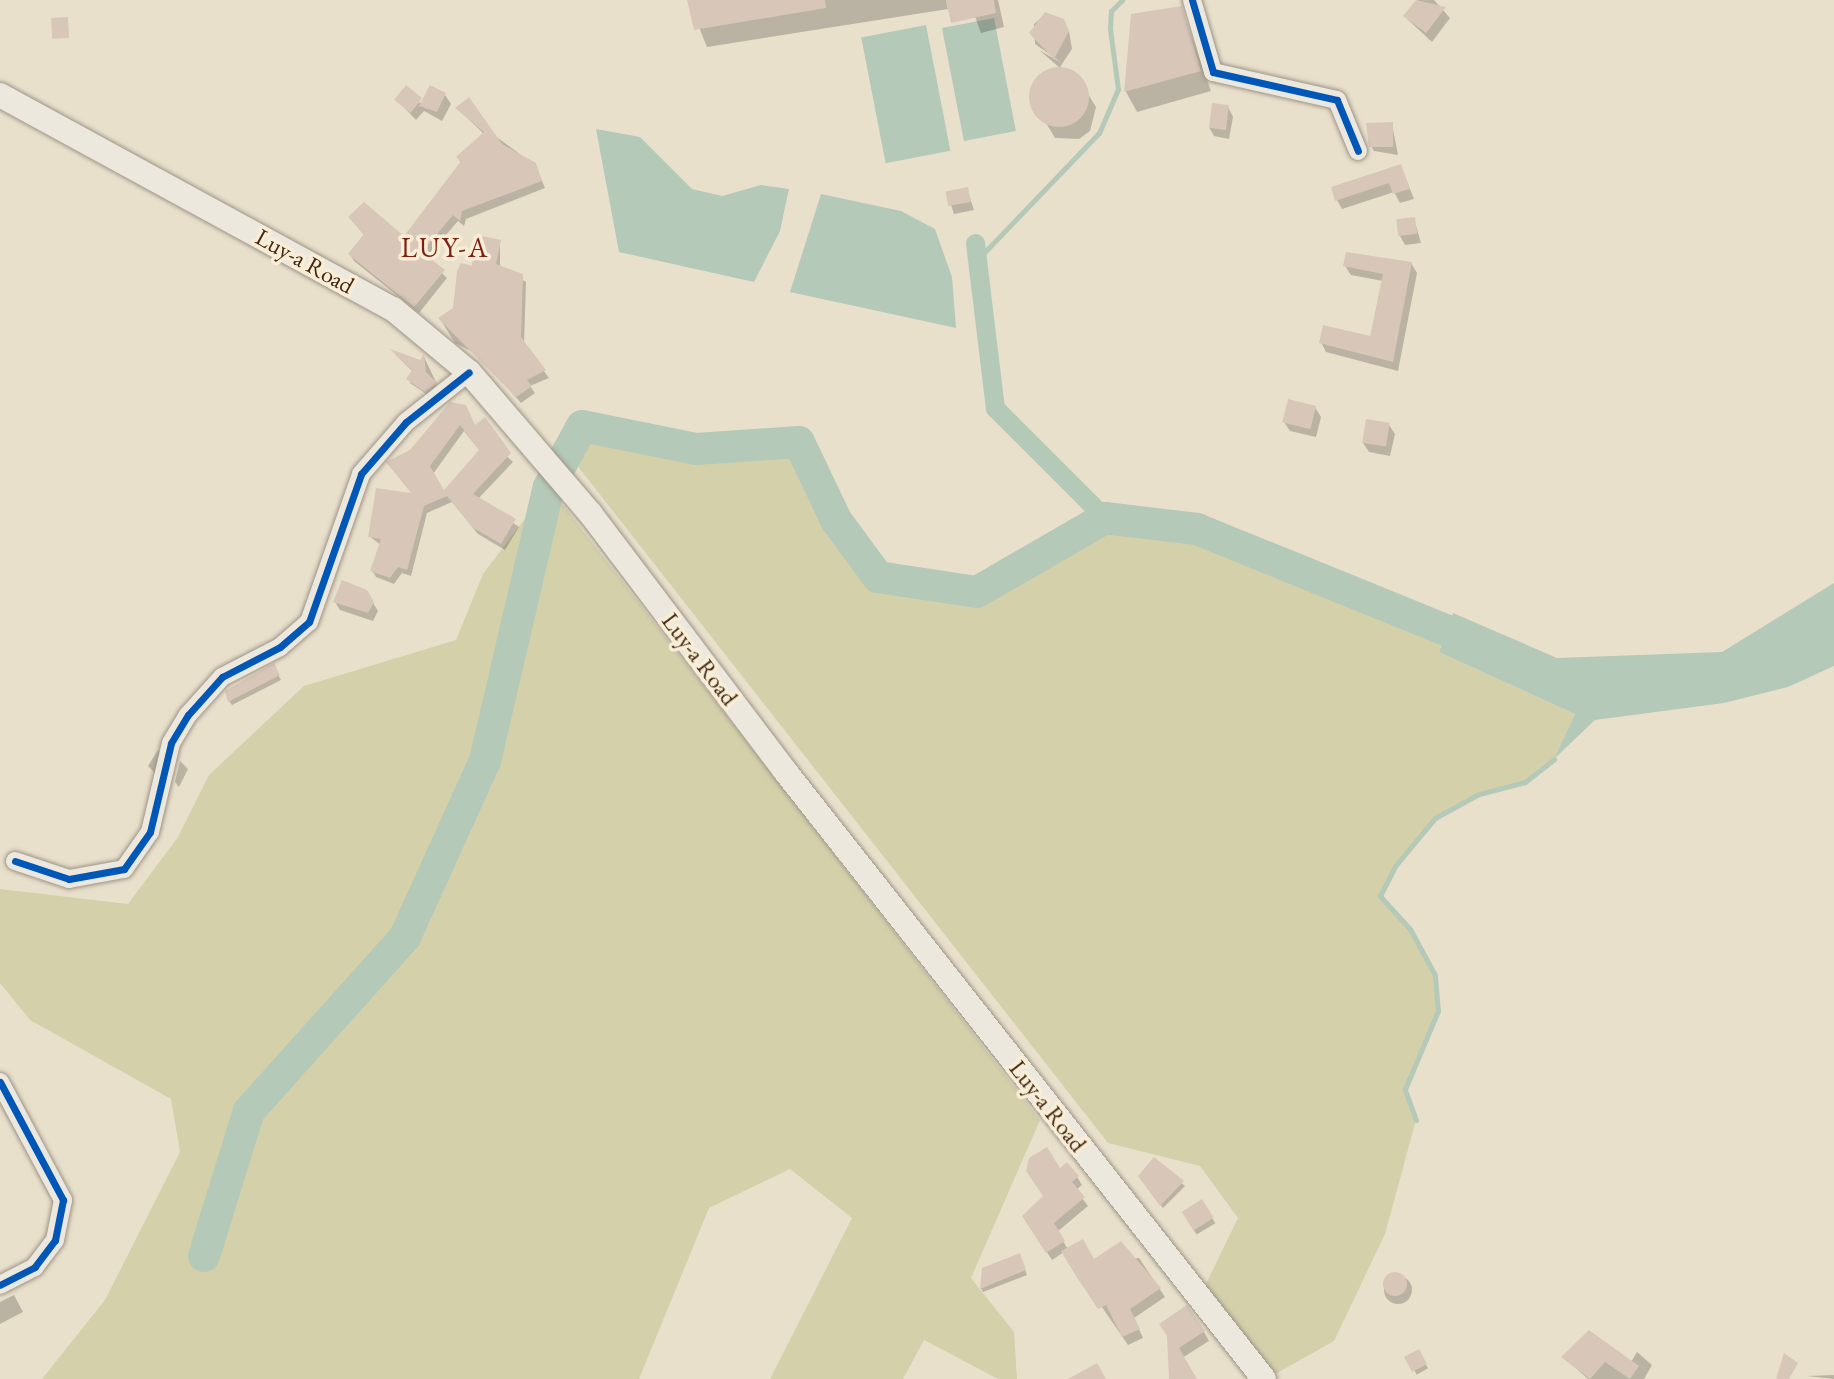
<!DOCTYPE html>
<style>
body{margin:0}
#map{position:relative;width:1834px;height:1379px;overflow:hidden;background:#e9e0cc;font-family:"EB Garamond",serif}
div>[style]{position:absolute}
[style*='--x']{left:calc(var(--x)*1px);top:calc(var(--y)*1px);width:calc(var(--w)*1px);rotate:calc(var(--a)*1deg)}
.green>*{inset:0;background:#d4d0aa}
.water>*{inset:0;background:#b4c9b8;transform-origin:0 0}
.shadow>*{inset:0;background:#0003;transform-origin:0 0}
.round{border-radius:50%}
.stream>*{height:5px;margin:-2.5px;padding:0 2.5px;transform-origin:2.5px;border-radius:2.5px;background:#b4c9b8}
.canal>*{height:19px;margin:-9.5px;padding:0 9.5px;transform-origin:9.5px;border-radius:9.5px;background:#b4c9b8}
.river>*{height:32px;margin:-16px;padding:0 16px;transform-origin:16px;border-radius:16px;background:#b4c9b8}
.building>*{inset:0;background:#d8c6b9;transform-origin:0 0}
.roads{filter:drop-shadow(0 0 2px #9d9487) drop-shadow(0 0 2px #9d9487)}
.street>*{height:18px;margin:-9px;padding:0 9px;transform-origin:9px;border-radius:9px;background:#ece8de}
.secondary>*{height:24px;margin:-12px;padding:0 12px;transform-origin:12px;border-radius:12px;background:#ece8de}
.cycleway>*{height:7px;margin:-3.5px;padding:0 3.5px;transform-origin:3.5px;border-radius:3.5px;background:#0057b8}
span{translate:-50% -50%;white-space:nowrap;text-align:center;line-height:1.15;-webkit-text-stroke:7px #f9eed5;paint-order:stroke}
.street-label{font-size:24px;color:#3f2716}
.quarter-label{font-size:28px;color:#7a1f14;letter-spacing:2px}
</style>
<div id="map">
<div class="green">
<i style="clip-path:polygon(582px 426px,696px 449px,799px 442px,836px 520px,878px 576px,977px 592px,1105px 518px,1197px 529px,1446px 630px,1439px 652px,1575px 714px,1554px 759px,1525px 782px,1479px 794px,1435px 818px,1396px 865px,1380px 896px,1410px 929px,1435px 975px,1438px 1011px,1405px 1089px,1416px 1120px,1385px 1234px,1334px 1341px,1268px 1378px,1201px 1294px,1238px 1218px,1200px 1166px,1108px 1143px,576px 464px,569px 453px)"></i>
<i style="clip-path:polygon(549px 487px,1040px 1120px,971px 1278px,1014px 1332px,1017px 1379px,998px 1379px,924px 1340px,903px 1379px,770px 1379px,852px 1218px,790px 1169px,709px 1208px,639px 1379px,42px 1379px,105px 1300px,180px 1152px,171px 1099px,30px 1020px,0 983px,0 889px,128px 904px,178px 837px,209px 775px,304px 686px,456px 640px,483px 574px)"></i>
</div>
<div class="water">
<i style="left:994px;top:18px;width:115px;height:53px;rotate:79deg"></i>
<i style="left:926px;top:25px;width:128px;height:66px;rotate:79deg"></i>
<i style="clip-path:polygon(596px 129px,640px 137px,692px 189px,722px 196px,761px 185px,789px 189px,780px 231px,754px 282px,619px 252px)"></i>
<i style="clip-path:polygon(821px 194px,901px 211px,935px 229px,952px 277px,956px 328px,790px 292px)"></i>
<i style="clip-path:polygon(1834px 583px,1834px 666px,1788px 687px,1724px 703px,1595px 720px,1554px 759px,1575px 714px,1439px 652px,1453px 613px,1557px 658px,1722px 652px)"></i>
</div>
<div class="shadow">
<i style="clip-path:polygon(688px 0,946px 0,948px 9px,707px 47px)"></i>
<i style="clip-path:polygon(969px 0,998px 0,1004px 27px,981px 33px)"></i>
<i style="clip-path:polygon(1418px 0,1434px 0,1450px 18px,1432px 42px,1405px 17px)"></i>
<i style="clip-path:polygon(1181px 8px,1211px 91px,1137px 112px,1126px 92px,1132px 15px)"></i>
<i style="clip-path:polygon(1046px 14px,1063px 21px,1069px 31px,1072px 49px,1060px 67px,1076px 74px,1096px 107px,1090px 131px,1079px 139px,1055px 138px,1031px 98px,1035px 83px,1060px 68px,1039px 50px,1062px 63px,1035px 44px,1034px 24px)"></i>
<i style="clip-path:polygon(445px 95px,451px 104px,442px 121px,424px 111px,416px 120px,397px 100px,423px 103px)"></i>
<i style="clip-path:polygon(1228px 107px,1233px 117px,1229px 139px,1214px 136px,1209px 127px)"></i>
<i style="clip-path:polygon(458px 109px,535px 165px,545px 188px,466px 219px,464px 226px,458px 221px,426px 258px,447px 278px,419px 313px,354px 261px,350px 254px,365px 236px,350px 218px,405px 238px,462px 164px,458px 158px,484px 134px)"></i>
<i style="clip-path:polygon(1392px 124px,1398px 155px,1374px 151px,1368px 141px)"></i>
<i style="clip-path:polygon(1401px 166px,1414px 199px,1400px 203px,1394px 192px,1342px 209px,1337px 200px)"></i>
<i style="clip-path:polygon(967px 189px,974px 210px,954px 214px,947px 193px)"></i>
<i style="clip-path:polygon(1414px 219px,1421px 243px,1405px 245px,1400px 236px)"></i>
<i style="clip-path:polygon(500px 241px,500px 267px,526px 282px,524px 344px,549px 378px,530px 386px,535px 393px,521px 403px,477px 354px,455px 343px,440px 319px,455px 310px,473px 268px)"></i>
<i style="clip-path:polygon(1411px 263px,1417px 273px,1398px 371px,1326px 352px,1321px 342px,1372px 338px,1383px 281px,1351px 275px,1345px 266px)"></i>
<i style="clip-path:polygon(394px 353px,420px 362px,424px 357px,437px 384px,428px 395px,410px 383px,413px 372px)"></i>
<i style="clip-path:polygon(evenodd,450px 404px,513px 462px,478px 499px,519px 527px,505px 550px,478px 534px,452px 502px,427px 513px,411px 576px,402px 573px,394px 584px,376px 577px,372px 570px,381px 545px,369px 536px,413px 495px,411px 451px,450px 404px,464px 431px,480px 451px,444px 493px,433px 474px,464px 431px)"></i>
<i style="clip-path:polygon(1315px 407px,1321px 417px,1316px 437px,1290px 431px,1284px 422px)"></i>
<i style="clip-path:polygon(1389px 425px,1395px 434px,1390px 456px,1369px 452px,1363px 443px)"></i>
<i style="clip-path:polygon(366px 591px,378px 611px,373px 621px,340px 610px,335px 602px)"></i>
<i style="clip-path:polygon(273px 665px,281px 680px,232px 705px,229px 701px)"></i>
<i style="clip-path:polygon(158px 750px,160px 753px,155px 773px,148px 766px)"></i>
<i style="clip-path:polygon(180px 761px,188px 769px,179px 787px,175px 782px)"></i>
<i style="clip-path:polygon(1154px 1160px,1185px 1186px,1163px 1208px,1143px 1181px)"></i>
<i style="clip-path:polygon(1060px 1171px,1077px 1177px,1082px 1185px,1076px 1190px,1088px 1206px,1057px 1232px,1068px 1249px,1094px 1261px,1139px 1258px,1165px 1297px,1134px 1318px,1143px 1338px,1128px 1345px,1064px 1252px,1052px 1260px,1029px 1224px)"></i>
<i style="left:1202px;top:1201px;width:26px;height:22px;rotate:59deg"></i>
<i style="clip-path:polygon(1021px 1259px,1027px 1275px,983px 1292px,981px 1288px)"></i>
<i class="round" style="left:1384px;top:1276px;width:28px;height:28px"></i>
<i style="clip-path:polygon(14px 1295px,23px 1312px,0 1324px,0 1302px)"></i>
<i style="clip-path:polygon(1204px 1332px,1209px 1341px,1182px 1358px,1195px 1379px,1171px 1379px,1169px 1337px)"></i>
<i style="left:1418px;top:1351px;width:20px;height:13px;rotate:60deg"></i>
<i style="clip-path:polygon(1637px 1352px,1652px 1365px,1644px 1379px,1588px 1379px,1563px 1357px,1631px 1362px)"></i>
<i style="clip-path:polygon(1834px 1375px,1834px 1379px,1807px 1376px)"></i>
</div>
<div class="stream">
<i style="--x:977;--y:260;--w:176;--a:-46.2"></i>
<i style="--x:1099;--y:133;--w:48;--a:-66.6"></i>
<i style="--x:1118;--y:89;--w:61;--a:-97.6"></i>
<i style="--x:1110;--y:29;--w:18;--a:-87"></i>
<i style="--x:1111;--y:11;--w:16;--a:-45"></i>
<i style="--x:1416;--y:1120;--w:33;--a:-110"></i>
<i style="--x:1405;--y:1089;--w:85;--a:-67.1"></i>
<i style="--x:1438;--y:1011;--w:36;--a:-95"></i>
<i style="--x:1435;--y:975;--w:52;--a:-118.5"></i>
<i style="--x:1410;--y:929;--w:45;--a:-132.3"></i>
<i style="--x:1380;--y:896;--w:35;--a:-63"></i>
<i style="--x:1396;--y:865;--w:61;--a:-50.3"></i>
<i style="--x:1435;--y:818;--w:50;--a:-28.6"></i>
<i style="--x:1479;--y:794;--w:48;--a:-14.6"></i>
<i style="--x:1525;--y:782;--w:37;--a:-38"></i>
</div>
<div class="canal">
<i style="--x:975;--y:243;--w:166;--a:83.1"></i>
<i style="--x:995;--y:408;--w:156;--a:45"></i>
</div>
<div class="river">
<i style="--x:204;--y:1256;--w:152;--a:-72.8"></i>
<i style="--x:249;--y:1111;--w:234;--a:-48.1"></i>
<i style="--x:405;--y:937;--w:193;--a:-65.6"></i>
<i style="--x:485;--y:761;--w:281;--a:-76.9"></i>
<i style="--x:549;--y:487;--w:69;--a:-61.6"></i>
<i style="--x:582;--y:426;--w:116;--a:11.4"></i>
<i style="--x:696;--y:449;--w:103;--a:-3.9"></i>
<i style="--x:799;--y:442;--w:86;--a:64.6"></i>
<i style="--x:836;--y:520;--w:71;--a:53.6"></i>
<i style="--x:878;--y:577;--w:100;--a:8.6"></i>
<i style="--x:977;--y:592;--w:148;--a:-30"></i>
<i style="--x:1105;--y:518;--w:93;--a:6.8"></i>
<i style="--x:1197;--y:529;--w:269;--a:22.1"></i>
</div>
<div class="building">
<i style="clip-path:polygon(687px 0,825px 0,826px 8px,694px 30px)"></i>
<i style="clip-path:polygon(946px 0,994px 0,996px 13px,951px 23px)"></i>
<i style="clip-path:polygon(1416px 0,1446px 7px,1426px 33px,1403px 16px)"></i>
<i style="clip-path:polygon(1182px 6px,1201px 71px,1124px 92px,1131px 14px)"></i>
<i style="clip-path:polygon(1045px 12px,1064px 19px,1069px 31px,1054px 59px,1029px 33px)"></i>
<i style="left:68px;top:17px;width:21px;height:17px;rotate:87deg"></i>
<i class="round" style="left:1029px;top:67px;width:60px;height:60px"></i>
<i style="left:406px;top:85px;width:21px;height:19px;rotate:39deg"></i>
<i style="clip-path:polygon(430px 85px,446px 93px,437px 112px,419px 106px)"></i>
<i style="clip-path:polygon(469px 97px,502px 144px,536px 163px,542px 181px,462px 211px,460px 221px,453px 215px,422px 252px,445px 270px,414px 307px,348px 254px,364px 234px,348px 217px,364px 202px,404px 236px,461px 161px,456px 157px,484px 132px,455px 108px)"></i>
<i style="left:1212px;top:103px;width:17px;height:25px;rotate:7deg"></i>
<i style="clip-path:polygon(1393px 122px,1393px 147px,1369px 147px,1366px 123px)"></i>
<i style="clip-path:polygon(1401px 164px,1410px 189px,1393px 194px,1389px 183px,1335px 201px,1331px 187px)"></i>
<i style="left:968px;top:187px;width:15px;height:23px;rotate:79deg"></i>
<i style="left:1415px;top:217px;width:17px;height:19px;rotate:83deg"></i>
<i style="clip-path:polygon(477px 235px,501px 240px,496px 264px,523px 274px,521px 337px,546px 370px,527px 380px,532px 386px,516px 397px,438px 318px,453px 308px,457px 271px,461px 263px,472px 266px)"></i>
<i style="clip-path:polygon(1346px 252px,1412px 262px,1393px 362px,1319px 343px,1323px 325px,1370px 336px,1383px 274px,1343px 266px)"></i>
<i style="clip-path:polygon(390px 349px,420px 360px,424px 354px,426px 372px,437px 383px,425px 392px,406px 379px,412px 370px)"></i>
<i style="left:1288px;top:399px;width:29px;height:24px;rotate:14deg"></i>
<i style="clip-path:polygon(evenodd,450px 402px,466px 405px,475px 425px,485px 417px,511px 453px,473px 494px,516px 519px,501px 544px,472px 527px,447px 496px,424px 506px,407px 570px,398px 567px,390px 578px,370px 571px,381px 539px,368px 537px,376px 488px,411px 493px,386px 462px,410px 450px,450px 402px,460px 425px,479px 450px,444px 490px,430px 466px,460px 425px)"></i>
<i style="left:1366px;top:419px;width:24px;height:24px;rotate:9deg"></i>
<i style="clip-path:polygon(342px 580px,367px 590px,374px 602px,368px 613px,333px 602px)"></i>
<i style="clip-path:polygon(274px 663px,280px 675px,228px 702px,225px 691px)"></i>
<i style="clip-path:polygon(1047px 1147px,1060px 1168px,1067px 1162px,1079px 1176px,1072px 1182px,1085px 1197px,1054px 1223px,1065px 1241px,1046px 1253px,1022px 1216px,1043px 1196px,1026px 1171px,1029px 1158px)"></i>
<i style="clip-path:polygon(1154px 1157px,1184px 1181px,1160px 1206px,1138px 1176px)"></i>
<i style="left:1202px;top:1199px;width:22px;height:24px;rotate:58deg"></i>
<i style="clip-path:polygon(1083px 1239px,1094px 1259px,1121px 1241px,1161px 1288px,1130px 1309px,1140px 1329px,1122px 1337px,1106px 1305px,1098px 1309px,1076px 1276px,1061px 1251px)"></i>
<i style="clip-path:polygon(1020px 1253px,1026px 1270px,980px 1289px,982px 1268px)"></i>
<i class="round" style="left:1383px;top:1272px;width:24px;height:24px"></i>
<i style="clip-path:polygon(1187px 1305px,1205px 1331px,1179px 1348px,1197px 1379px,1169px 1379px,1167px 1336px,1159px 1324px)"></i>
<i style="clip-path:polygon(1589px 1330px,1639px 1366px,1630px 1379px,1605px 1362px,1590px 1379px,1561px 1357px)"></i>
<i style="left:1419px;top:1349px;width:17px;height:17px;rotate:62deg"></i>
<i style="clip-path:polygon(1784px 1353px,1798px 1363px,1789px 1379px,1776px 1379px)"></i>
<i style="clip-path:polygon(1097px 1363px,1106px 1379px,1068px 1379px)"></i>
</div>
<div class="roads">
<div class="street">
<i style="--x:1192;--y:0;--w:75;--a:73.7"></i>
<i style="--x:1213;--y:72;--w:127;--a:12.7"></i>
<i style="--x:1337;--y:100;--w:55;--a:67.6"></i>
<i style="--x:15;--y:861;--w:57;--a:18.4"></i>
<i style="--x:69;--y:879;--w:56;--a:-10.3"></i>
<i style="--x:124;--y:869;--w:45;--a:-54.9"></i>
<i style="--x:150;--y:832;--w:91;--a:-76.7"></i>
<i style="--x:171;--y:743;--w:33;--a:-59"></i>
<i style="--x:188;--y:715;--w:51;--a:-48.2"></i>
<i style="--x:222;--y:677;--w:65;--a:-27.3"></i>
<i style="--x:280;--y:647;--w:38;--a:-41"></i>
<i style="--x:309;--y:622;--w:157;--a:-70.6"></i>
<i style="--x:361;--y:474;--w:69;--a:-49.1"></i>
<i style="--x:406;--y:422;--w:80;--a:-38.4"></i>
<i style="--x:0;--y:1082;--w:134;--a:61.9"></i>
<i style="--x:63;--y:1200;--w:41;--a:101.3"></i>
<i style="--x:55;--y:1240;--w:34;--a:127"></i>
<i style="--x:35;--y:1267;--w:39;--a:153"></i>
</div>
<div class="secondary">
<i style="--x:0;--y:95;--w:447;--a:28.6"></i>
<i style="--x:393;--y:309;--w:99;--a:39.7"></i>
<i style="--x:469;--y:372;--w:186;--a:49.4"></i>
<i style="--x:590;--y:513;--w:323;--a:52.9"></i>
<i style="--x:785;--y:771;--w:774;--a:51.77"></i>
</div>
</div>
<div class="cycleway">
<i style="--x:1192;--y:0;--w:75;--a:73.7"></i>
<i style="--x:1213;--y:72;--w:127;--a:12.7"></i>
<i style="--x:1337;--y:100;--w:55;--a:67.6"></i>
<i style="--x:15;--y:861;--w:57;--a:18.4"></i>
<i style="--x:69;--y:879;--w:56;--a:-10.3"></i>
<i style="--x:124;--y:869;--w:45;--a:-54.9"></i>
<i style="--x:150;--y:832;--w:91;--a:-76.7"></i>
<i style="--x:171;--y:743;--w:33;--a:-59"></i>
<i style="--x:188;--y:715;--w:51;--a:-48.2"></i>
<i style="--x:222;--y:677;--w:65;--a:-27.3"></i>
<i style="--x:280;--y:647;--w:38;--a:-41"></i>
<i style="--x:309;--y:622;--w:157;--a:-70.6"></i>
<i style="--x:361;--y:474;--w:69;--a:-49.1"></i>
<i style="--x:406;--y:422;--w:80;--a:-38.4"></i>
<i style="--x:0;--y:1082;--w:134;--a:61.9"></i>
<i style="--x:63;--y:1200;--w:41;--a:101.3"></i>
<i style="--x:55;--y:1240;--w:34;--a:127"></i>
<i style="--x:35;--y:1267;--w:39;--a:153"></i>
</div>
<div class="street-label">
<span style="left:305px;top:261px;rotate:29deg">Luy-a Road</span>
<span style="left:700px;top:659px;rotate:53deg">Luy-a Road</span>
<span style="left:1048px;top:1106px;rotate:52deg">Luy-a Road</span>
</div>
<div class="quarter-label">
<span style="left:445px;top:247px">LUY-A</span>
</div>
</div>
